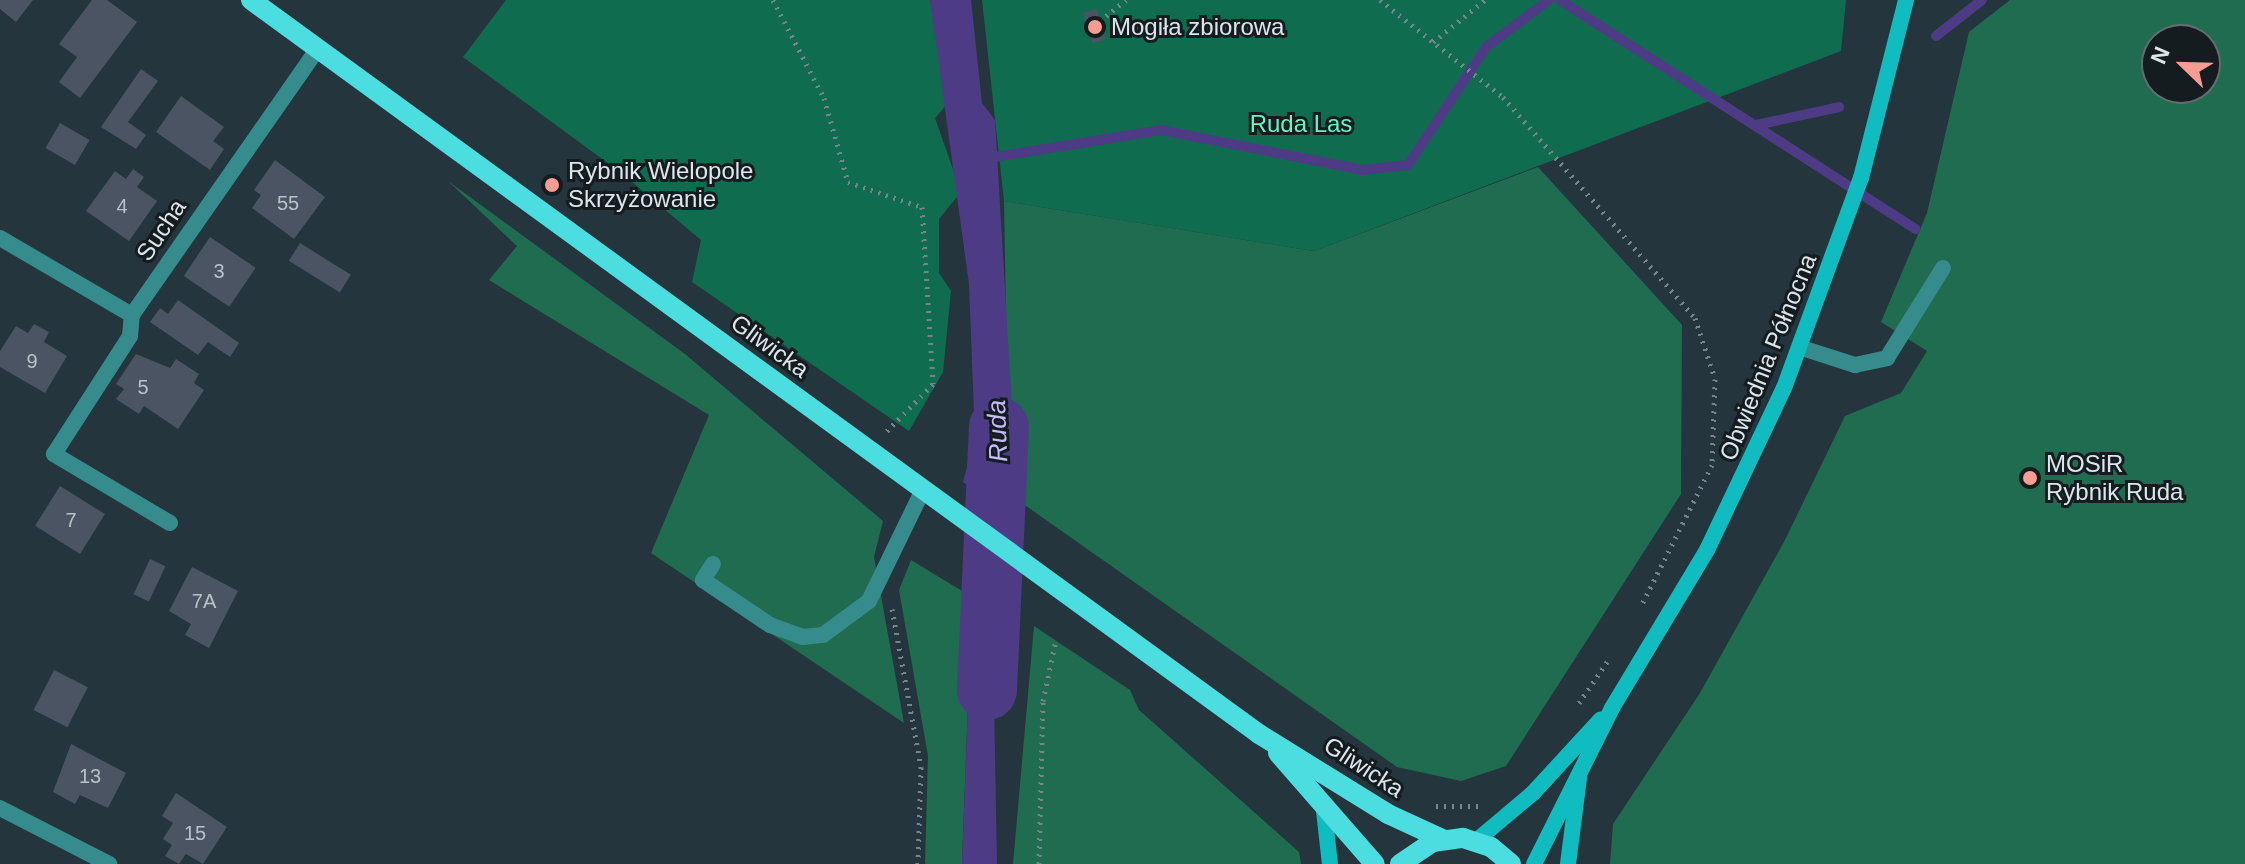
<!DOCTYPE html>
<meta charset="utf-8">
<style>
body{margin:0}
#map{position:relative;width:2245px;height:864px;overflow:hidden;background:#24353d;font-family:Helvetica,sans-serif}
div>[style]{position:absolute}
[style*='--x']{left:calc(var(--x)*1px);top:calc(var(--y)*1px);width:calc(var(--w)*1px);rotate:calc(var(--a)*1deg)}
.green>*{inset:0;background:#1f6c50}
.forest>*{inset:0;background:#106c4f}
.water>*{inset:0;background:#4d3c85}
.stream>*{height:10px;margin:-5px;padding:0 5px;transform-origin:5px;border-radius:5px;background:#4d3c85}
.river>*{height:60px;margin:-30px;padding:0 30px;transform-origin:30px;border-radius:30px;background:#4d3c85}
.building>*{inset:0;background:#4b5462;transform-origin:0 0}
.path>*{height:5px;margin-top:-2.5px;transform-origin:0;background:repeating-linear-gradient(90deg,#76848b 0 2px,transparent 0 8px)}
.lane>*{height:16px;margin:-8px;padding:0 8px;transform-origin:8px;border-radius:8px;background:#368b8c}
.street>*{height:16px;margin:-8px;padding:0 8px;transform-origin:8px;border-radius:8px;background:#368b8c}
.secondary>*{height:16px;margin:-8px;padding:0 8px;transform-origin:8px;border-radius:8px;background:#10bcbf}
.primary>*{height:20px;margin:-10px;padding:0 10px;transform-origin:10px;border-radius:10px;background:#4bdddf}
.dots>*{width:22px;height:22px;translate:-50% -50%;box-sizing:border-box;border:4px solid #141c1f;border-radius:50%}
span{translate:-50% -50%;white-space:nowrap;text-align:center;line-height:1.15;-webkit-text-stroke:6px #141c1f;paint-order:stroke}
.number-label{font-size:20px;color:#b7c1c8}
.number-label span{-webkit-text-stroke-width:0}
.poi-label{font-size:24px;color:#dbe5ea}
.left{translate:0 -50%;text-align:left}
.park-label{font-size:24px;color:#65f6bf}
.street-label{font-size:24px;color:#dbe5ea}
.water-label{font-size:26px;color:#c5bbfb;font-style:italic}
.north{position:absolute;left:2141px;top:24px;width:80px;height:80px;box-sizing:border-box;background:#141c1f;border:2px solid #646c70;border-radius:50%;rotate:293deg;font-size:22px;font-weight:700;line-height:32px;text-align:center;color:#dbe5ea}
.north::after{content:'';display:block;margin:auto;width:28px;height:36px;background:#f59c93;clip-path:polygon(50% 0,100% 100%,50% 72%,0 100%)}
</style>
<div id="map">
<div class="green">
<i style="clip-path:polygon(evenodd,2010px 0,2245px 0,2245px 864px,1610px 864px,1613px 824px,1700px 693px,1785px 540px,1845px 416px,1901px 393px,1927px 351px,1881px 322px,1927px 213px,1969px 32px,2010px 0,2157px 40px,2205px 40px,2205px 88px,2157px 88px,2157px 40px)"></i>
<i style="clip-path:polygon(1538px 167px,1682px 325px,1681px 494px,1506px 766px,1461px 781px,1397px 767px,1009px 494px,1004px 201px,1314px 251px)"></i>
<i style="clip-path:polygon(448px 181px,685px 354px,883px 521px,874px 557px,904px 723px,651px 553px,709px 415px,489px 280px,517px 246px)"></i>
<i style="clip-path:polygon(911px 560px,972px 597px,962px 864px,925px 864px,928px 756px,899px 590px)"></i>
<i style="clip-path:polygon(1034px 626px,1130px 690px,1139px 710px,1299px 852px,1301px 864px,1013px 864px)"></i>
</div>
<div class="forest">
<i style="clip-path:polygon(506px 0,930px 0,948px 103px,935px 118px,961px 192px,939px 219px,939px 273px,951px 291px,943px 372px,909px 431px,692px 282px,701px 240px,620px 172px,463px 57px)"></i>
<i style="clip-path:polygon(982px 0,1846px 0,1841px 51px,1314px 251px,1004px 201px)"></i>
</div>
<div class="water">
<i style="clip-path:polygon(930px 0,971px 0,982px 103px,995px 120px,1019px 525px,963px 482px,975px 438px,969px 284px)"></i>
<i style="clip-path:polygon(972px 597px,1016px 626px,1000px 655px,994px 701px,997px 864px,962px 864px)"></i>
</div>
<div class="stream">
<i style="--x:1560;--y:0;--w:423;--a:32.8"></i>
<i style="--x:1936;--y:36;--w:58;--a:-38"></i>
<i style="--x:1756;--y:125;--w:85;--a:-12.2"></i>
<i style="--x:989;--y:158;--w:174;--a:-9.2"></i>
<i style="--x:1161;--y:130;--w:206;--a:11.2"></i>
<i style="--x:1363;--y:170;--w:45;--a:-6.3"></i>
<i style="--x:1408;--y:165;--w:141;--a:-56.5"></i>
<i style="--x:1486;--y:47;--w:79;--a:-36.7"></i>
</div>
<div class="river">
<i style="--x:987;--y:690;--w:263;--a:-87.4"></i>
</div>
<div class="building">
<i style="clip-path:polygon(0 0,33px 0,16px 22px,0 9px)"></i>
<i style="clip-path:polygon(92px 0,107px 0,137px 22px,80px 98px,59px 82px,77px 57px,59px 44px)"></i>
<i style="left:1097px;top:9px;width:32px;height:14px;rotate:74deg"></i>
<i style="clip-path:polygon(141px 69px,158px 81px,128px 122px,146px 135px,136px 149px,101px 127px)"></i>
<i style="clip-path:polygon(181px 96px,224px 127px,213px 141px,224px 149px,210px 170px,156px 132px)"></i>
<i style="left:60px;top:123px;width:34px;height:29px;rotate:30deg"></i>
<i style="clip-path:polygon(275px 160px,325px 197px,294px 239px,252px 208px,261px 195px,254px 190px)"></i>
<i style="clip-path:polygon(133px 169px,144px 177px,137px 187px,157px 201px,129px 241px,86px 211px,115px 171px,126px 179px)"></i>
<i style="left:210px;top:237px;width:55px;height:47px;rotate:34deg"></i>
<i style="left:300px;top:243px;width:60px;height:21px;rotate:32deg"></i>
<i style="clip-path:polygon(178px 300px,239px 343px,230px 357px,208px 342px,198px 355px,150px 322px,160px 308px,168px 314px)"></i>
<i style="clip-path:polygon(34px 324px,49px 332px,44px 342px,67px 356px,45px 393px,0 367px,0 351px,16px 326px,28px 333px)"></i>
<i style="clip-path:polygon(136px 354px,170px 368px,176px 359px,199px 374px,194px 383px,204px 390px,178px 429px,144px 406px,139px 414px,116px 399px,124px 389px,116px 384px)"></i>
<i style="left:60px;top:486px;width:53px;height:47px;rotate:32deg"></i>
<i style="left:150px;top:559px;width:17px;height:39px;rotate:25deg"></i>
<i style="clip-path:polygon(192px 567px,238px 591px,209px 648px,185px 635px,191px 624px,169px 611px)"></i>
<i style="left:54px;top:670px;width:38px;height:45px;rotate:27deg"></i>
<i style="clip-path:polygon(71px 744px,126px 773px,108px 808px,80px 795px,75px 804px,53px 792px)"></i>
<i style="clip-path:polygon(176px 793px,227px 827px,203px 864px,186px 854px,179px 864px,165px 856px,172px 845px,163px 839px,173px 823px,162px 816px)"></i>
</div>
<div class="path">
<i style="--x:773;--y:0;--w:110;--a:62.5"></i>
<i style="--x:824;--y:98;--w:87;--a:74.1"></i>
<i style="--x:848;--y:182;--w:78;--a:18.7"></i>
<i style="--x:922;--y:207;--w:177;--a:86.4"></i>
<i style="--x:933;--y:384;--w:67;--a:134.4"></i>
<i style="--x:1380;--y:0;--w:157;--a:38.3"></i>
<i style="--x:1503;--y:97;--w:293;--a:49"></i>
<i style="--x:1695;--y:318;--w:64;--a:71.8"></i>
<i style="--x:1715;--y:379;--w:86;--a:92"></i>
<i style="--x:1712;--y:465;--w:158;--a:116.7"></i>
<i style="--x:1106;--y:16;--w:26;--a:-39"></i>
<i style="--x:1433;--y:42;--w:67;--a:-38.9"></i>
<i style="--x:892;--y:609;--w:161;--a:79.6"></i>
<i style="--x:921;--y:767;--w:97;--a:91.8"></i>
<i style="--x:1579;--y:703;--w:50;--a:-55.7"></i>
<i style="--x:1436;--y:806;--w:42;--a:0"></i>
<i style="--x:1039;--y:864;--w:163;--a:-88.6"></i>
<i style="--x:1043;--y:701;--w:62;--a:-78"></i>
</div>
<div class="lane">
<i style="--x:1802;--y:348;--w:56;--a:17.8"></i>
<i style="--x:1855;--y:365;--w:33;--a:-12"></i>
<i style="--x:1887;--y:358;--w:106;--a:-58.1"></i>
<i style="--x:713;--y:564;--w:19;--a:122"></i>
<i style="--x:703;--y:580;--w:81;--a:33.9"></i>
<i style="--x:770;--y:625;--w:35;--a:20"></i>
<i style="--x:803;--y:637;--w:20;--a:-6"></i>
<i style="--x:823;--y:635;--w:57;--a:-36.5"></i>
<i style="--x:869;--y:601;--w:123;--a:-64.1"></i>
</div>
<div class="street">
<i style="--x:0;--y:238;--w:153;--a:30.3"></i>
<i style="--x:170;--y:523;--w:135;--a:-149.3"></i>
<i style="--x:54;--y:454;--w:140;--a:-57.2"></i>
<i style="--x:130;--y:336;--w:21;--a:-85"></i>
<i style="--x:132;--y:315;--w:325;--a:-55.1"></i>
<i style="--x:0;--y:808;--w:123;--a:27.2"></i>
</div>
<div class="secondary">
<i style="--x:1323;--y:802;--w:62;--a:83.6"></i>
<i style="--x:1476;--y:841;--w:75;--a:-40.1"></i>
<i style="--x:1533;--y:793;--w:100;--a:-47.4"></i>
<i style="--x:1534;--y:864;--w:174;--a:-63.4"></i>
<i style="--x:1612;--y:708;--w:184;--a:-59"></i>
<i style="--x:1707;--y:550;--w:179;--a:-64.6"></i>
<i style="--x:1784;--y:388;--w:224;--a:-69.9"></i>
<i style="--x:1861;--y:178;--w:184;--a:-75.8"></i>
<i style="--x:1568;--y:864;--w:87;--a:-82.7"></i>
</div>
<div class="primary">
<i style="--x:251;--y:0;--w:1247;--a:36.06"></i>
<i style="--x:1259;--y:734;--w:152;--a:31.8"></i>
<i style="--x:1388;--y:814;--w:60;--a:24.8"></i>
<i style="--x:1278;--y:753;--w:147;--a:48.9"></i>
<i style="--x:1400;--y:864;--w:40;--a:-34"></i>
<i style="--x:1433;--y:842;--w:30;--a:-8"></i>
<i style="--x:1463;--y:838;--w:29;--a:18"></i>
<i style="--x:1491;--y:847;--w:26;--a:40"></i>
</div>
<div class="dots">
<i style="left:1095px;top:27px;background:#f59c93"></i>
<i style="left:552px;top:185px;background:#f59c93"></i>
<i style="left:2030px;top:478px;background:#f59c93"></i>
</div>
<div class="number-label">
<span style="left:288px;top:203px">55</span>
<span style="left:122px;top:206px">4</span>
<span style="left:219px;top:271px">3</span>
<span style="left:32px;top:361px">9</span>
<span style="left:143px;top:387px">5</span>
<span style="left:71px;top:520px">7</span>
<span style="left:204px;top:601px">7A</span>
<span style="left:90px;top:776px">13</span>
<span style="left:195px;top:833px">15</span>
</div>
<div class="poi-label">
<span class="left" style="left:1111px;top:27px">Mogiła zbiorowa</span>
<span class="left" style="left:568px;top:185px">Rybnik Wielopole<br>Skrzyżowanie</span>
<span class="left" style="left:2046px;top:478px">MOSiR<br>Rybnik Ruda</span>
</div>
<div class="park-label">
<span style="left:1301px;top:124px">Ruda Las</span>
</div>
<div class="street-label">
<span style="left:161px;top:230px;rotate:-56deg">Sucha</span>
<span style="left:770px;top:346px;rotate:36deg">Gliwicka</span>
<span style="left:1768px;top:357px;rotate:-68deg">Obwiednia Północna</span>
<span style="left:1364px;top:767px;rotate:33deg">Gliwicka</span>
</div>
<div class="water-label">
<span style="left:998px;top:431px;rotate:-92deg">Ruda</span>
</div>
<div class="north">N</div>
</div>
